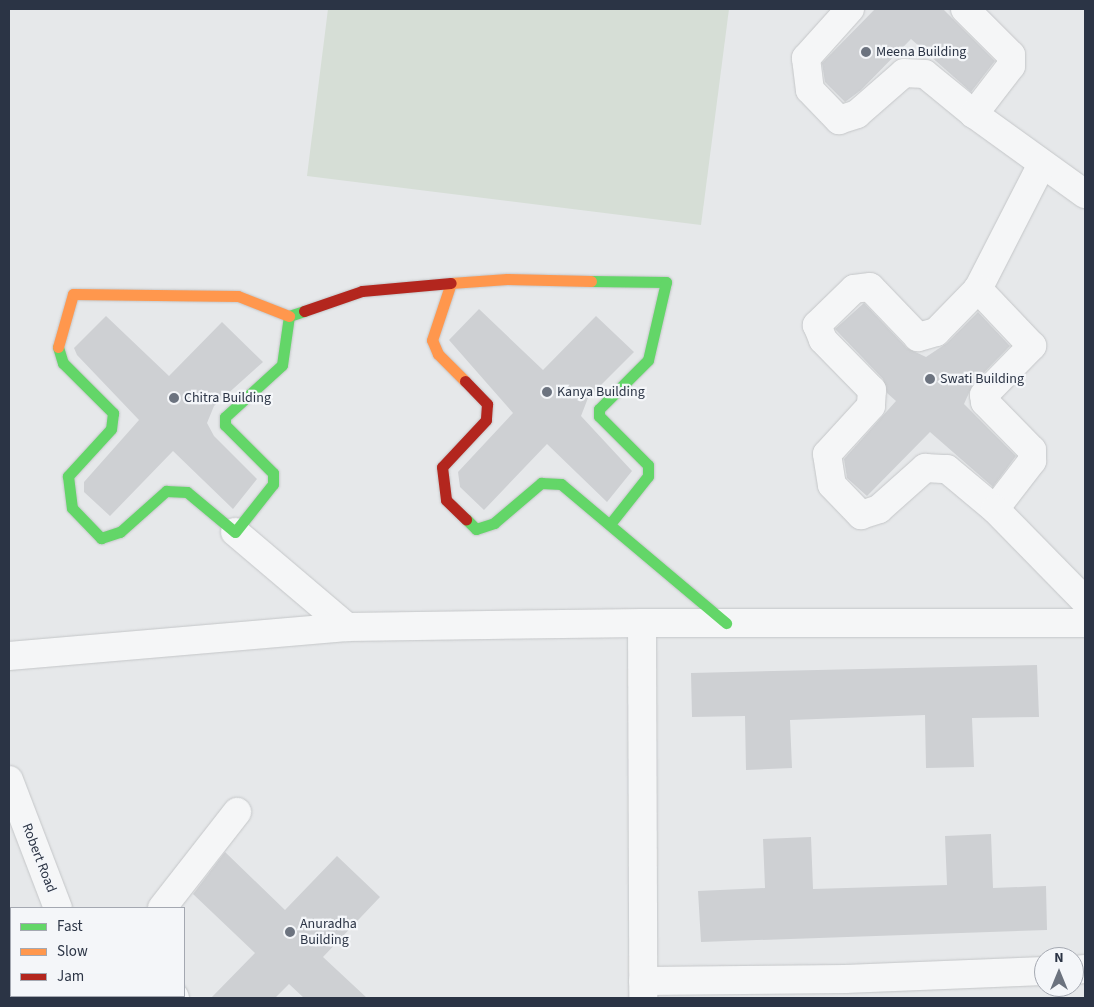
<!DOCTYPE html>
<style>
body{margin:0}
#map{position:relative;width:1094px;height:1007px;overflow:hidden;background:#e6e8ea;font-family:"Source Sans 3",sans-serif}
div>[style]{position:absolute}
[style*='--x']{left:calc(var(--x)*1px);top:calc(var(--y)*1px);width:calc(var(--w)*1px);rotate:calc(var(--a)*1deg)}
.green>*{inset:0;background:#d6ded6}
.building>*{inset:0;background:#ced0d3}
.roads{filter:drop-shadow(0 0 1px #c4c6c8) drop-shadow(0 0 1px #c4c6c8)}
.street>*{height:28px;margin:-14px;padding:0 14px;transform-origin:14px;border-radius:14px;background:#f5f6f7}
.fast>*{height:11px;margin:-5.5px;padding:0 5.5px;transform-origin:5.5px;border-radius:5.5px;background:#63d668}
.slow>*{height:11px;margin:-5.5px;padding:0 5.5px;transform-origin:5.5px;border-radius:5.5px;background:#ff974d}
.jam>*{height:11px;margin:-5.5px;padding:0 5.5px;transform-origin:5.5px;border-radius:5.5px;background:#b3261e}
.dots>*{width:14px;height:14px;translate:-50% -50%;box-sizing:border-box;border:2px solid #f4f6f9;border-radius:50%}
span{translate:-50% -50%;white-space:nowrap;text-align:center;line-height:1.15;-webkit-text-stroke:4.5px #f4f6f9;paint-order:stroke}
.poi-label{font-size:14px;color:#2b3445}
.left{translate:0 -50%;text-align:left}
.street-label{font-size:14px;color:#2b3445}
.frame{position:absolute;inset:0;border:10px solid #2b3445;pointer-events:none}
.legend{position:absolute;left:10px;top:907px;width:175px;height:90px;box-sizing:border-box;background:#f4f6f9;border:1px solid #a4a8b1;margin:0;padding:6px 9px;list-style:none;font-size:15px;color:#2b3445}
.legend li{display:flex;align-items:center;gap:10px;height:25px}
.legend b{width:25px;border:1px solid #a4a8b1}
.north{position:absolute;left:1034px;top:947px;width:50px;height:50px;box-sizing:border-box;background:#f4f6f9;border:1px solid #a4a8b1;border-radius:50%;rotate:0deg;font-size:14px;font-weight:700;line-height:20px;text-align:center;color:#2b3445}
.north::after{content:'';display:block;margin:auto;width:18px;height:22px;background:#6c737f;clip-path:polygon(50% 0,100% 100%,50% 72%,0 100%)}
</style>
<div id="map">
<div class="green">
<i style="clip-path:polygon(328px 9px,729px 9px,701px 225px,307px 176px)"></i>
</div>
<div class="building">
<i style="clip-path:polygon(875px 9px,943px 9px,995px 61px,971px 92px,911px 39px,861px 90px,845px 102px,825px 82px,822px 63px)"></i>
<i style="clip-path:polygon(864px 303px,907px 348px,926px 357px,947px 343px,978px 312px,1010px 346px,973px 384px,964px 404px,1016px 456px,993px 487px,930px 432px,867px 496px,847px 478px,844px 459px,896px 401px,887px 393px,883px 379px,835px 329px)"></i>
<i style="clip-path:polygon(479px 309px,543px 370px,596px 316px,634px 352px,588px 398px,581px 416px,632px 471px,607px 502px,547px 444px,484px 510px,460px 487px,458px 472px,513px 413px,449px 340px)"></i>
<i style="clip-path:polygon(106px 316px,169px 376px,222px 322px,263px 362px,214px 406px,207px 423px,214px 436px,257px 479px,233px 509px,173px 451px,110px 516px,84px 492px,84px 482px,139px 420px,77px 355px,74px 348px)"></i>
<i style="clip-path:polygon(1037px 665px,1039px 717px,972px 718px,974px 767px,926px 768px,925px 715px,790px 720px,792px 768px,746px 770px,745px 716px,692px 717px,691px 673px)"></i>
<i style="clip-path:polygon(991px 834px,993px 888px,1046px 886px,1047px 930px,701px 942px,698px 891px,765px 888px,763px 839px,811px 837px,813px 889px,947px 885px,945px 836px)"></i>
<i style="clip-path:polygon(225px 852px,285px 910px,337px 856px,380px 897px,323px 957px,367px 998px,304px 998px,289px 984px,275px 998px,211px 998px,255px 953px,193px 894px)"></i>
</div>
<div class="roads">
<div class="street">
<i style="--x:850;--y:9;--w:66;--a:131.9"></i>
<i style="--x:806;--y:58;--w:32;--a:83"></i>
<i style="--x:810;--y:90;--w:42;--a:46"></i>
<i style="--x:839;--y:120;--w:19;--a:-18"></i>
<i style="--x:857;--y:114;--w:62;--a:-41.1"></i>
<i style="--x:904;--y:73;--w:21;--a:3"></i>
<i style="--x:925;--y:74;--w:63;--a:39.2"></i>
<i style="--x:974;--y:114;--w:137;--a:35.8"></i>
<i style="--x:965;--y:9;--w:65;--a:45"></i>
<i style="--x:1011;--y:55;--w:11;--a:90"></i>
<i style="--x:1011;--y:66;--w:61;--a:127.6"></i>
<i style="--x:978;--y:289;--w:140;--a:-62.9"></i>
<i style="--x:995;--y:509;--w:61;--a:-52.4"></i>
<i style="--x:1032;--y:461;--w:11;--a:-90"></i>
<i style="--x:1032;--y:450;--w:67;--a:-134.4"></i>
<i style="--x:985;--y:402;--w:7;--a:-98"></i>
<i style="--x:984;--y:395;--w:69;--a:-45.6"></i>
<i style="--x:1032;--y:346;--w:79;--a:-133.5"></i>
<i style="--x:978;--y:289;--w:60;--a:134.3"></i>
<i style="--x:936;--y:332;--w:19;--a:164"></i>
<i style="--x:918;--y:337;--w:69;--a:-133.8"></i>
<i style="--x:870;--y:287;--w:16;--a:173"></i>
<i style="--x:854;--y:289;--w:52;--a:135.8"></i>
<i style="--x:817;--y:325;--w:16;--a:68"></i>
<i style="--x:823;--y:340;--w:70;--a:45.6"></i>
<i style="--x:872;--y:390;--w:16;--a:94"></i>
<i style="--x:871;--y:406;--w:65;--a:132.5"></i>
<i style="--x:827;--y:454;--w:31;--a:81"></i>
<i style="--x:832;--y:485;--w:42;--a:46"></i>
<i style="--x:861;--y:515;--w:19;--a:-18"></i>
<i style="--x:879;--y:509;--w:62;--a:-41.7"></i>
<i style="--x:925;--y:468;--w:22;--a:3"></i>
<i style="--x:947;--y:469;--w:62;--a:39.8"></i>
<i style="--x:995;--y:509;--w:129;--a:45.6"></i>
<i style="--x:235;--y:532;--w:147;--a:40.3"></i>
<i style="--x:642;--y:623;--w:375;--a:89.8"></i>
<i style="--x:9;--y:656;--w:339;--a:-4.9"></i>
<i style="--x:347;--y:627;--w:295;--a:-0.8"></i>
<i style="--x:642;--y:623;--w:443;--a:0"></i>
<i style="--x:9;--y:780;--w:137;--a:69.1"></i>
<i style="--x:162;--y:908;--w:122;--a:-52"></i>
<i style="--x:1074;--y:970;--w:11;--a:-5"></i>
<i style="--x:643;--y:981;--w:202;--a:-0.6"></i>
<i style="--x:845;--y:979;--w:199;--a:-2.3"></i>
<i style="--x:92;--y:996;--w:2;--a:63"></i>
<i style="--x:174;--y:996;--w:2;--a:63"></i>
</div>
<div class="fast">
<i style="--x:591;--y:281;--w:75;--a:0.8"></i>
<i style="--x:666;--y:282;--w:80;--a:103"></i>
<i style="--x:648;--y:360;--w:69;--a:135"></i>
<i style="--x:599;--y:409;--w:7;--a:90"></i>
<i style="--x:599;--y:416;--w:69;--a:45"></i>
<i style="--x:648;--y:465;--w:11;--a:90"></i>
<i style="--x:648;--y:476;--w:61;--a:128.4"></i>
<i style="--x:58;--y:347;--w:17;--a:73"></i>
<i style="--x:63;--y:363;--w:71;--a:45"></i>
<i style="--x:113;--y:413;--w:16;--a:97"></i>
<i style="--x:111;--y:429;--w:64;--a:132.5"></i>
<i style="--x:68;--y:476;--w:32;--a:83"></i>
<i style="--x:72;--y:508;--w:42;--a:46"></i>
<i style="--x:101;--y:538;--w:20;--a:-18"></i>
<i style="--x:120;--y:532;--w:62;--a:-41.7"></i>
<i style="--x:166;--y:491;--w:21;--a:3"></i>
<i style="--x:187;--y:492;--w:62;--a:39.8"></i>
<i style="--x:235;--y:532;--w:61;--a:-51.6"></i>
<i style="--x:273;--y:484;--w:11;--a:-90"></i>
<i style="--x:273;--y:473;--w:68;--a:-135"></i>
<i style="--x:225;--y:425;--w:8;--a:-90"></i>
<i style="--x:225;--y:417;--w:77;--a:-42.4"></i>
<i style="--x:282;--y:365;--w:49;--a:-81.9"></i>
<i style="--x:289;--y:316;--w:16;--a:-18"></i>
<i style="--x:466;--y:519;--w:14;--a:45"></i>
<i style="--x:476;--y:529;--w:19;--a:-18"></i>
<i style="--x:494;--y:523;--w:62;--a:-40.4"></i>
<i style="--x:541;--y:483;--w:20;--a:3"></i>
<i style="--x:561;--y:484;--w:216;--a:40.1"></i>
</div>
<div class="slow">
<i style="--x:58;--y:347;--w:55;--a:-74.2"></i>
<i style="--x:73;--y:294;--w:165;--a:0.7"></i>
<i style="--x:238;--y:296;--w:55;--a:21.4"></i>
<i style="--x:465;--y:381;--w:38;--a:-135"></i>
<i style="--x:438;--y:354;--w:15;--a:-113"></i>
<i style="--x:432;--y:340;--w:60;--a:-71.6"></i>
<i style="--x:451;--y:283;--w:56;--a:-4.1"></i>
<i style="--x:507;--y:279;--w:84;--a:1.4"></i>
</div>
<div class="jam">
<i style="--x:304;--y:311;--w:61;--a:-19"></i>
<i style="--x:362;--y:291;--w:89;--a:-5.1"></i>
<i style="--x:465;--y:381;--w:32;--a:46"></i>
<i style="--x:487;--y:404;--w:16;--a:94"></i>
<i style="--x:486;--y:420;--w:64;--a:133.1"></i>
<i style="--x:442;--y:467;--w:33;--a:83"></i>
<i style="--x:446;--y:500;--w:28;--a:44"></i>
</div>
</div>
<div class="dots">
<i style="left:866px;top:52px;background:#6c737f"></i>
<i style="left:930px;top:379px;background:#6c737f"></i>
<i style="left:547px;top:392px;background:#6c737f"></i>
<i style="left:174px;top:398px;background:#6c737f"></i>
<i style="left:290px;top:932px;background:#6c737f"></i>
</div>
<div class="poi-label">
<span class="left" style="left:876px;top:52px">Meena Building</span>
<span class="left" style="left:940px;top:379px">Swati Building</span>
<span class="left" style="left:557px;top:392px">Kanya Building</span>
<span class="left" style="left:184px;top:398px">Chitra Building</span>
<span class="left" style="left:300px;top:932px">Anuradha<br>Building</span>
</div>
<div class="street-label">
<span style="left:39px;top:858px;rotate:69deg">Robert Road</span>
</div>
<div class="frame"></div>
<ul class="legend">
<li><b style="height:6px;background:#63d668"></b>Fast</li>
<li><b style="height:6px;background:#ff974d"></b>Slow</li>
<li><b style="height:6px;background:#b3261e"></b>Jam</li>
</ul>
<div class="north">N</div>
</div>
